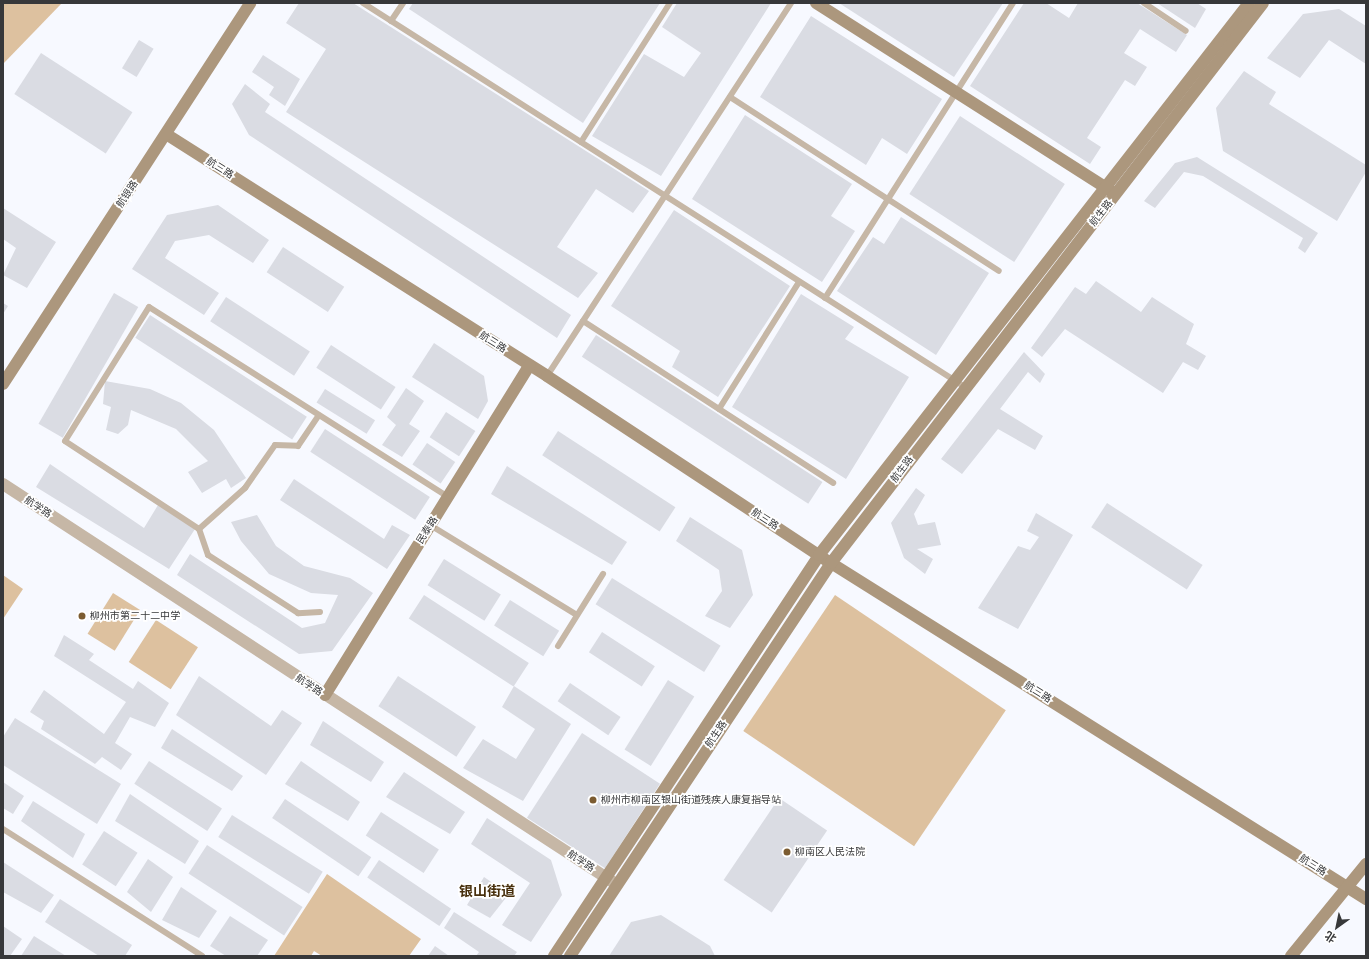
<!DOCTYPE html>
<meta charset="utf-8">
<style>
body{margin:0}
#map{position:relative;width:1369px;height:959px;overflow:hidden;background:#f7f9ff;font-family:Montserrat,"Noto Sans SC",sans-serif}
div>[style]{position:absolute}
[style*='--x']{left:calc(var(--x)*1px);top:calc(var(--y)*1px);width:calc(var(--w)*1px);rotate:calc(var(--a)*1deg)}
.green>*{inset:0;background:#ddc19f;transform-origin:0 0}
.building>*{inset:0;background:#dadce3;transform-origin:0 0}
.lane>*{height:6px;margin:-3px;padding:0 3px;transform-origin:3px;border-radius:3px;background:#c6b7a6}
.street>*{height:12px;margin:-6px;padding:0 6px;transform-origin:6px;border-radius:6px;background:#c6b7a6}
.secondary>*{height:12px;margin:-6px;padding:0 6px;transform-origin:6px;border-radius:6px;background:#ac977d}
.dots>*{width:11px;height:11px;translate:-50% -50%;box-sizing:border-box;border:2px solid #fff;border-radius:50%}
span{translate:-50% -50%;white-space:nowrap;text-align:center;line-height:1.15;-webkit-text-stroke:3.5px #fff;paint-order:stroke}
.street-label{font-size:10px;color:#37383a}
.poi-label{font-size:10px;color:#37383a}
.left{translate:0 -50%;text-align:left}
.district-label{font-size:14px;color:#48300d;font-weight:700}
.frame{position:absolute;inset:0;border:4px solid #37383a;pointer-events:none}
.north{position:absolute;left:1317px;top:907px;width:40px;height:40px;-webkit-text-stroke:3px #fff;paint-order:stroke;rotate:213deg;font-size:11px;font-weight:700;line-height:16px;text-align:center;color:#37383a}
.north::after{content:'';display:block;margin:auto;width:14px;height:18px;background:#37383a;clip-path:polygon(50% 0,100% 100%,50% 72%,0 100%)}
</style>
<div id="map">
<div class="green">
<i style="clip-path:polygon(3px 3px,62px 3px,3px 64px)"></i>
<i style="clip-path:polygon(3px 575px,23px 589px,3px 619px)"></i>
<i style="left:113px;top:593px;width:32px;height:48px;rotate:32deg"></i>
<i style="left:835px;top:595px;width:206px;height:164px;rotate:34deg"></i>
<i style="left:156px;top:620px;width:50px;height:50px;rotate:33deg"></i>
<i style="clip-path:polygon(327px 874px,421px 939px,409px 956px,322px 956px,314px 951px,311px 956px,274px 956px)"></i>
</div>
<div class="building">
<i style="clip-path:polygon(299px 3px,353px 3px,649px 191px,633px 213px,596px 189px,557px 247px,598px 273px,578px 298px,286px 112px,326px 49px,286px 23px)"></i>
<i style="clip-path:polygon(413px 3px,660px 3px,583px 123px,409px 9px)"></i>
<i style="clip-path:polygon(677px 3px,771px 3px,661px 176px,592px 136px,644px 54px,684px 77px,701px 53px,662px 27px)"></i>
<i style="clip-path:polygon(839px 3px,1003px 3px,954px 77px)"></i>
<i style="clip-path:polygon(1024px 3px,1046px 3px,1069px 18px,1078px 3px,1137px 3px,1187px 35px,1176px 52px,1140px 29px,1124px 53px,1147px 67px,1135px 86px,1125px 80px,1087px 138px,1101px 147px,1090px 164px,970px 86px)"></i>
<i style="clip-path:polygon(1157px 3px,1197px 3px,1206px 9px,1195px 28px)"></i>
<i style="clip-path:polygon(1339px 9px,1366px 26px,1366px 64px,1329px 40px,1300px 78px,1267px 58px,1303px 14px)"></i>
<i style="clip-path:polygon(811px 16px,942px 99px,907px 154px,882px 138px,866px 165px,760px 97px)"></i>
<i style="left:139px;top:40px;width:17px;height:33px;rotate:31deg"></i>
<i style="left:41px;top:53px;width:109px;height:49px;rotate:33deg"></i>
<i style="clip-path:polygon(263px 55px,300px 79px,285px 106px,269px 95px,274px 87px,252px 72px)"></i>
<i style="clip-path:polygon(1244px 71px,1276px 92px,1269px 104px,1366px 165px,1366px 172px,1337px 221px,1223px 151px,1216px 108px)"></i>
<i style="clip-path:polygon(245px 84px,270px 104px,265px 112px,571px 315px,557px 338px,249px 135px,232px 104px)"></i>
<i style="clip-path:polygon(745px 115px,852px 184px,831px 216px,855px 231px,822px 282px,692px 199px)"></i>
<i style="left:960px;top:116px;width:125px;height:93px;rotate:33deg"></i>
<i style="clip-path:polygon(1197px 157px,1318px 233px,1305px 253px,1298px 248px,1303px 238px,1203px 176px,1184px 172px,1155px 208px,1144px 201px,1175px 163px)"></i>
<i style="clip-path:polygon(218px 205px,269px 240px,253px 263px,209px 235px,175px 241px,165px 258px,219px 293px,204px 315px,132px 269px,167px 215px)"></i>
<i style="clip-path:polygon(3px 208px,56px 242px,27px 288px,3px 275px,16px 248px,3px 239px)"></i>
<i style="clip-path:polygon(674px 210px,790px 286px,718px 397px,672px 367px,680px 351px,611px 306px)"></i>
<i style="clip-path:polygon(901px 217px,989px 273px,936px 355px,837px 291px,873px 237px,884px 244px)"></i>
<i style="left:283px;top:247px;width:73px;height:30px;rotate:33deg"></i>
<i style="clip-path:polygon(1096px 281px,1141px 312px,1152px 297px,1194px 324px,1186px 344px,1206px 356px,1198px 370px,1183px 362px,1163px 393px,1065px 329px,1042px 357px,1031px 348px,1075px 287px,1086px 294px)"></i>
<i style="left:114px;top:293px;width:28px;height:151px;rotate:30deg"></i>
<i style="clip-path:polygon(801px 294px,854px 327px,845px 339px,909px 377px,846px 479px,732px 407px)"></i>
<i style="left:226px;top:297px;width:100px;height:29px;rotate:33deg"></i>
<i style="clip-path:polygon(3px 303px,8px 306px,3px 314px)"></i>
<i style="left:150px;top:315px;width:187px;height:27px;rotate:33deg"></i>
<i style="left:596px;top:335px;width:270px;height:26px;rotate:33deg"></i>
<i style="clip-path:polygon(434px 343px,484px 376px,488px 401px,478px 419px,412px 377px)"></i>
<i style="left:331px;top:345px;width:77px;height:27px;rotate:33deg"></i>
<i style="clip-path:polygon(1024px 352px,1045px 374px,1040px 383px,1028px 372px,1000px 409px,1043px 436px,1035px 450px,998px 429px,962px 474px,941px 459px)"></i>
<i style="clip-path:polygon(105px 381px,150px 389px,181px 403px,214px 430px,246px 478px,231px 488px,226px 479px,202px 493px,188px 472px,208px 461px,176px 429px,131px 410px,128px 425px,118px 434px,106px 430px,111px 407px,103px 404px)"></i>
<i style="clip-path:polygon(406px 388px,424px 401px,409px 424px,420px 431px,402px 457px,382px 445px,396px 425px,387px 417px)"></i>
<i style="left:325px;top:389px;width:59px;height:16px;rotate:32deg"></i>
<i style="left:446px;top:412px;width:35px;height:30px;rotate:33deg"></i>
<i style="left:325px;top:429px;width:125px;height:27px;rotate:33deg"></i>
<i style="left:558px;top:431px;width:140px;height:29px;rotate:33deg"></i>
<i style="left:427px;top:443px;width:34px;height:26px;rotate:34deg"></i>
<i style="clip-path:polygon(50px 464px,144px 528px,158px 505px,195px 529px,169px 569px,36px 487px)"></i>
<i style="clip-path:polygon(507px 466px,627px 542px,612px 565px,491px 494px)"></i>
<i style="clip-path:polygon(294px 479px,384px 539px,392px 525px,410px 535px,387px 569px,280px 500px)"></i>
<i style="clip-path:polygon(916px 488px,925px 495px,914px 514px,918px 525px,935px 522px,941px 545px,917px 549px,933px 559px,925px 574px,904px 558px,891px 523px)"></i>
<i style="left:1107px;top:503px;width:114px;height:29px;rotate:33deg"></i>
<i style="clip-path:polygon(1036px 513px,1073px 535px,1018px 629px,978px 608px,1018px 546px,1030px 550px,1039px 537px,1027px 531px)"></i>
<i style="clip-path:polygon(257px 515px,276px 546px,304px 566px,350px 578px,373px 593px,332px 651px,299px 654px,177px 575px,190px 554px,302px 628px,325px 623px,338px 595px,311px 593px,269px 574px,241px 541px,231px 522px)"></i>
<i style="clip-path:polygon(690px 517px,742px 550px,753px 595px,730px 628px,705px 616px,722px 591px,719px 570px,676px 541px)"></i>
<i style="left:444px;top:559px;width:67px;height:31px;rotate:32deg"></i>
<i style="left:612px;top:578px;width:128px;height:31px;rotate:32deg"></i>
<i style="left:424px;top:595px;width:125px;height:28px;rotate:33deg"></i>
<i style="left:510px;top:600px;width:58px;height:30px;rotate:32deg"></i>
<i style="left:602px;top:632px;width:63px;height:24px;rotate:33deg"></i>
<i style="clip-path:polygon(64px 635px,94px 654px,89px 660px,133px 689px,138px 681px,169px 703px,155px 727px,130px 717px,115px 743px,132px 754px,121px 770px,102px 757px,95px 764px,41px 729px,44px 721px,30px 712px,44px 690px,104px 734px,126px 702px,54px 656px)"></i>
<i style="clip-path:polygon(199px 676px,271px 726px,282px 710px,302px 723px,266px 775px,176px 715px)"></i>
<i style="left:398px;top:676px;width:93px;height:36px;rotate:33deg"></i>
<i style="left:668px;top:680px;width:31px;height:82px;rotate:32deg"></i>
<i style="left:570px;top:683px;width:61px;height:22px;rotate:34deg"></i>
<i style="clip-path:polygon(514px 686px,571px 724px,523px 801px,463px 768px,483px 739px,516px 759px,535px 729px,502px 707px)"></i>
<i style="clip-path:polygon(15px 718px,121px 784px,97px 824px,3px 765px,3px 737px)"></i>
<i style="clip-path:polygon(323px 721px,384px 762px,371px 782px,310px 745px)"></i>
<i style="clip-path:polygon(172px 729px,243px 776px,232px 791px,161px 748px)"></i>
<i style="left:582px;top:733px;width:93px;height:101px;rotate:33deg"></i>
<i style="left:149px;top:761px;width:87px;height:27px;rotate:33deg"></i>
<i style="clip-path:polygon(301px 761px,360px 802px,348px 821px,285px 784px)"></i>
<i style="clip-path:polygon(404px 772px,465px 812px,450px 834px,386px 797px)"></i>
<i style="clip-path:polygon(3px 782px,24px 796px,13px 814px,3px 808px)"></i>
<i style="clip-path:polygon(130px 794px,199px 841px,185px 864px,115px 821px)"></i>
<i style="left:779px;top:798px;width:58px;height:99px;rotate:34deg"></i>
<i style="left:285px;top:799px;width:104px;height:23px;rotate:34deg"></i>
<i style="clip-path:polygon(33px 801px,85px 834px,73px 858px,21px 821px)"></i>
<i style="left:381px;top:812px;width:69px;height:28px;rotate:33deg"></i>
<i style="left:232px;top:815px;width:107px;height:26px;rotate:32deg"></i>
<i style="clip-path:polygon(487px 818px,551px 860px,562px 895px,531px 942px,502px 925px,530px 883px,471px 844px)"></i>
<i style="left:104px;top:831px;width:40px;height:40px;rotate:33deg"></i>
<i style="left:207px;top:845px;width:114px;height:34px;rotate:33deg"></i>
<i style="clip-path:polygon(148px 859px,173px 877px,151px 912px,127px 892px)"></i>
<i style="left:379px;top:860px;width:87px;height:21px;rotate:34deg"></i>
<i style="clip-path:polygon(3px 862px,54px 895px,41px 913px,3px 892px)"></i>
<i style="clip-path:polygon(484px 877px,509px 894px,490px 918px,467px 905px)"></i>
<i style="clip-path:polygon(181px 887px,217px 911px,199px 938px,162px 920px)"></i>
<i style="clip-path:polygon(60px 899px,132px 945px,125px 956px,99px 956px,45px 922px)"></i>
<i style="clip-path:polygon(454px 912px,517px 952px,514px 956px,476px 956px,479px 952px,444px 928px)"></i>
<i style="clip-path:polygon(661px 915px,710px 946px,715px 956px,609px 956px,631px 922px)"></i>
<i style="clip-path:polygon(230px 916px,268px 940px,257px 956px,226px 956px,210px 946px)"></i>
<i style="clip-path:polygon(3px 926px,22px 939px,10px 956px,3px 956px)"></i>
<i style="clip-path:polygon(34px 936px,66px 956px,21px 956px)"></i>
<i style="clip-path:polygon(435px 946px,449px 956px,428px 956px)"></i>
</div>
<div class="lane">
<i style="--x:363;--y:3;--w:714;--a:32.53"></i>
<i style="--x:1144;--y:3;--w:50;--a:33.7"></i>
<i style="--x:391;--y:21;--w:22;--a:-56"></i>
<i style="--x:730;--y:97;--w:320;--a:32.9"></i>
<i style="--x:581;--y:142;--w:165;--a:-57.4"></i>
<i style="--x:825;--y:298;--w:350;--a:-57.5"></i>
<i style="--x:583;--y:321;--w:298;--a:32.9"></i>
<i style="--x:547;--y:376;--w:446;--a:-56.8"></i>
<i style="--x:719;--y:409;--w:150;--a:-57.8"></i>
<i style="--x:430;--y:525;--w:172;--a:31.5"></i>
<i style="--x:199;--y:529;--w:62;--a:-41.7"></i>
<i style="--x:245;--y:488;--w:52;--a:-55.1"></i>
<i style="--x:275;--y:445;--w:23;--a:2"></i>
<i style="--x:298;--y:446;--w:37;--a:-56"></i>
<i style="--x:320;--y:612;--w:22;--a:177"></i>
<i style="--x:298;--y:613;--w:107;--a:-147.2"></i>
<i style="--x:208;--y:555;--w:28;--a:-109"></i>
<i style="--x:199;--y:529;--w:160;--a:-146.7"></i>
<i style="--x:65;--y:441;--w:158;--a:-57.9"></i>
<i style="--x:149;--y:307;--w:354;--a:32.4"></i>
<i style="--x:558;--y:646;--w:85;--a:-58"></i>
<i style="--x:3;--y:829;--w:236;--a:32.5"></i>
</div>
<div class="street">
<i style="--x:3;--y:484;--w:732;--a:33.13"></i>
</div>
<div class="secondary">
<i style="--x:816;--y:3;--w:352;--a:32.5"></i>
<i style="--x:166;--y:134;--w:451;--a:32.4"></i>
<i style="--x:547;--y:376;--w:340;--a:33.4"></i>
<i style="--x:831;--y:563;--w:632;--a:32.13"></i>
<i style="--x:3;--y:384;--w:454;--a:-57"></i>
<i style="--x:325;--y:695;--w:388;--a:-58.2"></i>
<i style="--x:554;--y:956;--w:481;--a:-56.5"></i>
<i style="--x:819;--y:555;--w:700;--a:-52.08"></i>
<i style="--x:570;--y:956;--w:472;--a:-56.4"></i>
<i style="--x:831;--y:563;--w:707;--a:-52.35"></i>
<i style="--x:1291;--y:956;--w:119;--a:-50.8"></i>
</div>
<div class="dots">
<i style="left:82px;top:616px;background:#7c5c31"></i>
<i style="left:593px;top:800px;background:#7c5c31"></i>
<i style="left:787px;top:852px;background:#7c5c31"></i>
</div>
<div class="street-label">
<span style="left:220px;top:168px;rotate:32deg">航三路</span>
<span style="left:127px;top:194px;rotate:-57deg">航银路</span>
<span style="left:1101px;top:213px;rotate:-52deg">航生路</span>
<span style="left:493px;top:342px;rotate:32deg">航三路</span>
<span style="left:902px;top:469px;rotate:-53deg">航生路</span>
<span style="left:38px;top:507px;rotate:33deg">航学路</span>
<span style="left:765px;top:519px;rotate:33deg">航三路</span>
<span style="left:427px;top:530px;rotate:-58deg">民泰路</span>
<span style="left:309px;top:685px;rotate:33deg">航学路</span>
<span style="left:1038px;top:692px;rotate:32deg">航三路</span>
<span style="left:716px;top:734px;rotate:-56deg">航生路</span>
<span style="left:581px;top:861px;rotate:33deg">航学路</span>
<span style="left:1313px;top:865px;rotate:32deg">航三路</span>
</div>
<div class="poi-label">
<span class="left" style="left:90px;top:616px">柳州市第二十二中学</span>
<span class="left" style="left:601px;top:800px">柳州市柳南区银山街道残疾人康复指导站</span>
<span class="left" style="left:795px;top:852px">柳南区人民法院</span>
</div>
<div class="district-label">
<span style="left:487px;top:891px">银山街道</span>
</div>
<div class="frame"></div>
<div class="north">北</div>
</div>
